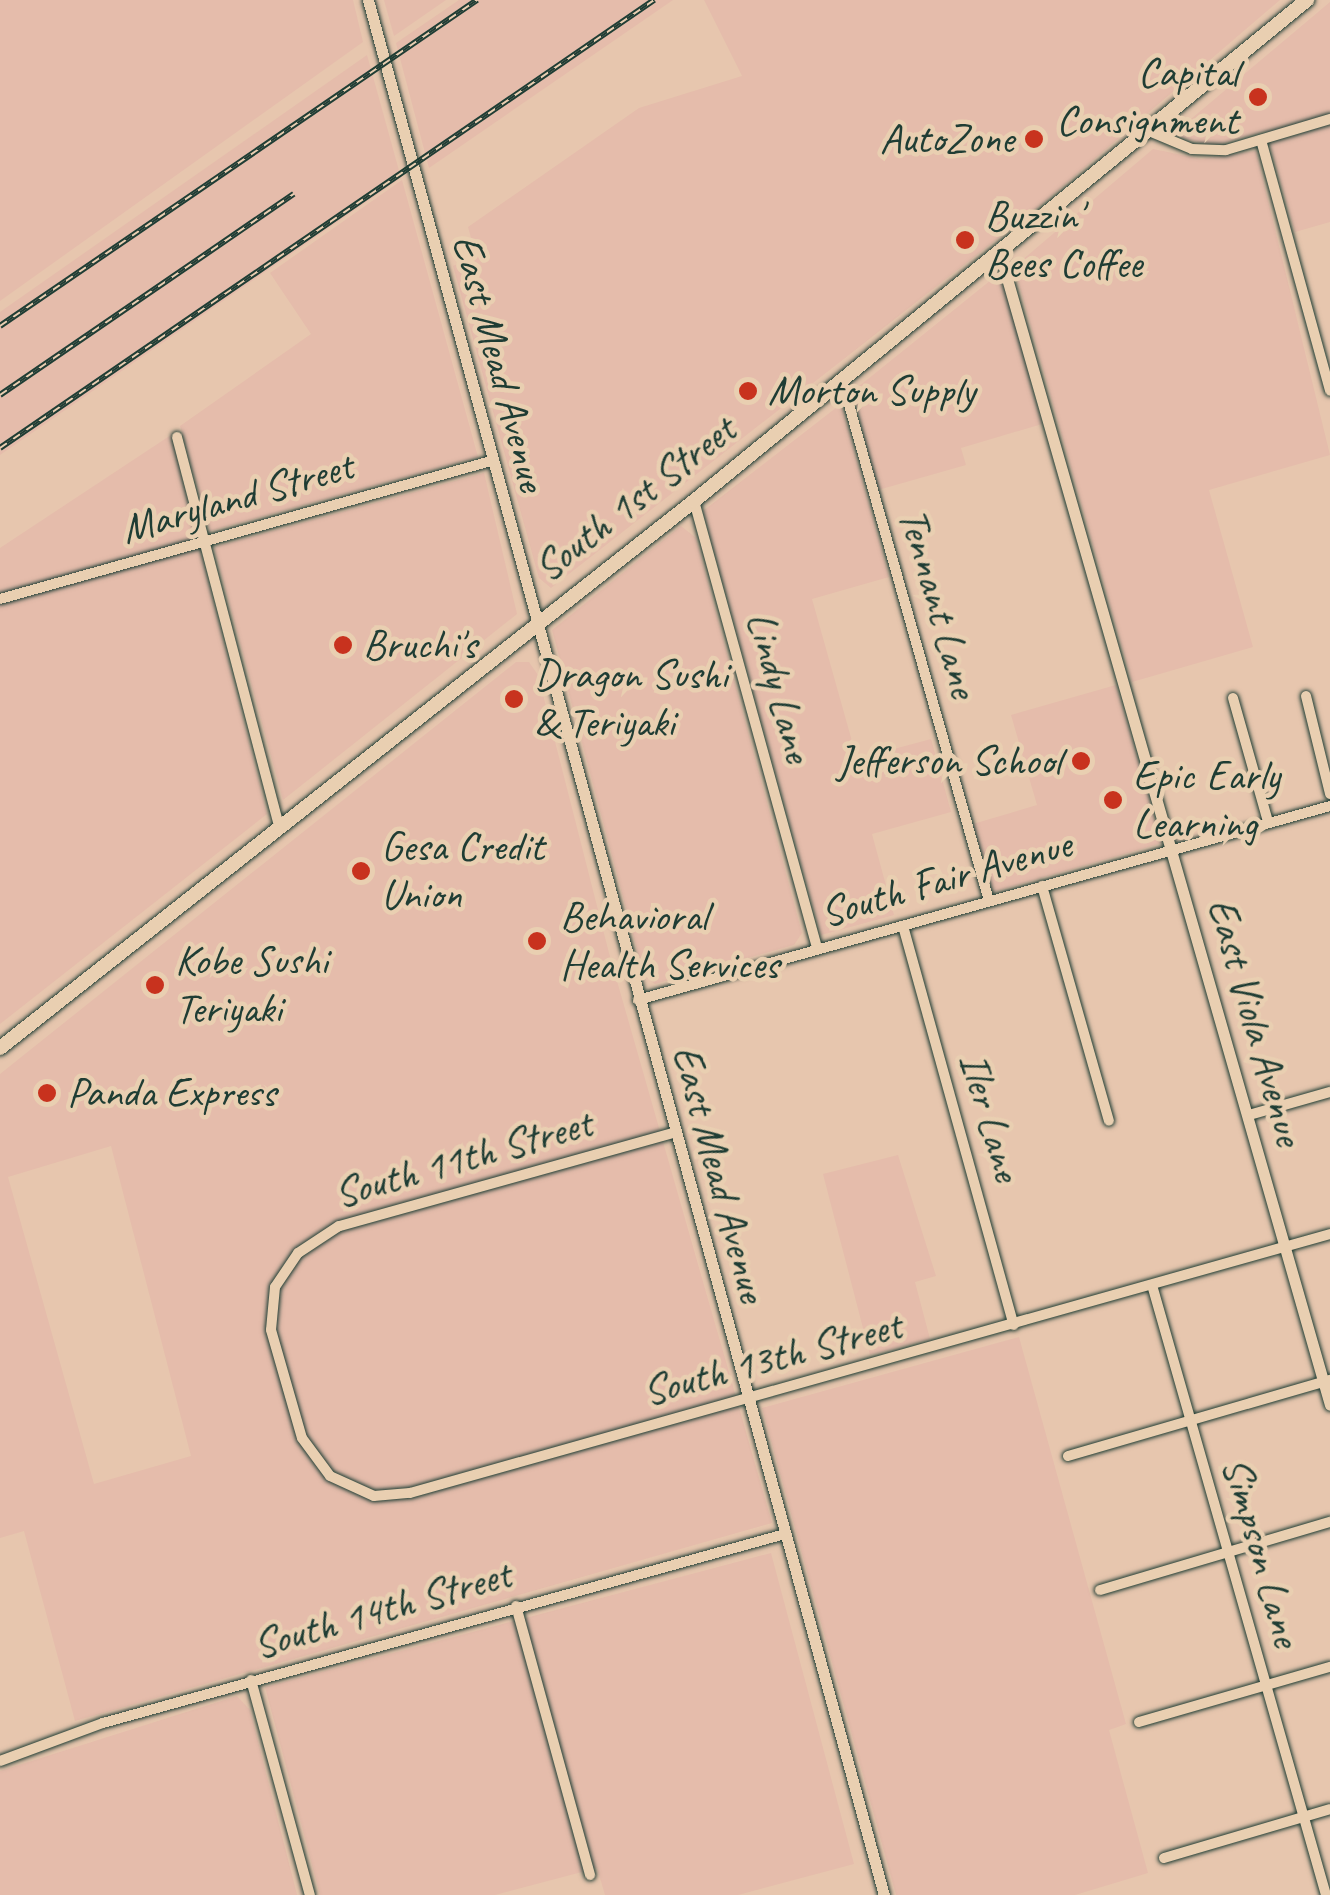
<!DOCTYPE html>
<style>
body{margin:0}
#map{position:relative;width:1330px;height:1895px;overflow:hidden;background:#e7c6ae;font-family:Caveat,sans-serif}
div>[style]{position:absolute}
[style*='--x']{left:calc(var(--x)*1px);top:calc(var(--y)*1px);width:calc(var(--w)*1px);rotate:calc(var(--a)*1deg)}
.built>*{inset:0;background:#e5bcab}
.roads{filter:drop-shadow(0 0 2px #1f3d34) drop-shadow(0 0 2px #1f3d34)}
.minor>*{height:10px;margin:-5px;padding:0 5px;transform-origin:5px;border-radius:5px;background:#e9cfb1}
.tertiary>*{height:11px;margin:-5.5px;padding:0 5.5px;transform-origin:5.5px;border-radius:5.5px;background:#e9cfb1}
.secondary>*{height:14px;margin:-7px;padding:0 7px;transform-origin:7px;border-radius:7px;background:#e9cfb1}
.rail>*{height:6px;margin-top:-3px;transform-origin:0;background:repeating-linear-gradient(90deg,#e9cfb1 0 8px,#1f3d34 0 16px);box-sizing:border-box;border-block:2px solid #1f3d34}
.dots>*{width:28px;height:28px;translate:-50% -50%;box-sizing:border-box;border:5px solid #e9cfb1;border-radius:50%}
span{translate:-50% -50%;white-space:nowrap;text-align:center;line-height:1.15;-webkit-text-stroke:9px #e9cfb1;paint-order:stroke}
.poi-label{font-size:42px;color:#1f3d34}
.right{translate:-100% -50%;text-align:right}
.left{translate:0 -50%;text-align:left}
.street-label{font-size:42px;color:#1f3d34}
</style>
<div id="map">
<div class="built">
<i style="clip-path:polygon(0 0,353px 0,363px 42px,0 301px)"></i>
<i style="clip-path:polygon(384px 0,446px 0,394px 36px)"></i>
<i style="clip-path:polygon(459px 0,673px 0,429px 168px,396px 43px)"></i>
<i style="clip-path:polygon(704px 0,1280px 0,1043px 203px,551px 588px,539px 578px,453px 266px,476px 256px,468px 227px,639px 108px,742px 76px)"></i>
<i style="clip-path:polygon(1330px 2px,1330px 222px,1295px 232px,1266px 131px,1213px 146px,1172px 135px)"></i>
<i style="clip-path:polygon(367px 55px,401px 178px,0 455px,0 312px)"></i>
<i style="clip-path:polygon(1153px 149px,1201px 159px,1256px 151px,1330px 455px,1209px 490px,1253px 647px,1132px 682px,1014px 267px)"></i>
<i style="clip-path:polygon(402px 180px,478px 457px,210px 531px,180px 426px,311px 334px,270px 273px)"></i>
<i style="clip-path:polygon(1001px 272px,1042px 424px,961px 448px,966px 465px,878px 490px,853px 391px)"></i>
<i style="clip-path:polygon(841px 404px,889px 577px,812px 599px,857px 759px,931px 739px,951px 812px,872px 834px,894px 915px,821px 935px,703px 511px)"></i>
<i style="clip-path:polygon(171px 435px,267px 814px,0 1024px,0 548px)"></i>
<i style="clip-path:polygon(484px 473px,517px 614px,283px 800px,214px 547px)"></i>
<i style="clip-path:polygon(681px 526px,696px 538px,802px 933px,794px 945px,655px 984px,644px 976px,552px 630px)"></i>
<i style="clip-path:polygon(evenodd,516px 662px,529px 662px,538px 675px,609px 953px,772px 1523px,75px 1721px,24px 1531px,0 1538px,0 1074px,516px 662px,111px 1146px,191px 1456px,94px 1484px,8px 1177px,111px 1146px)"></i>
<i style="clip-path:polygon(1116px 685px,1162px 843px,993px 892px,973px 824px,1037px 805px,1011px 715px)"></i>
<i style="clip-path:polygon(898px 1155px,936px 1276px,915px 1282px,930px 1339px,870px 1355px,823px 1174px)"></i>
<i style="clip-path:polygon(1019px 1337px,1126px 1724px,1109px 1730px,1148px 1873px,1075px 1895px,896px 1895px,762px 1408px)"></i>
<i style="clip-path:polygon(771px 1553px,854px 1864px,738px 1895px,605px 1895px,597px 1868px,495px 1895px,320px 1895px,265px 1687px)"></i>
<i style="clip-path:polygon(237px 1696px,250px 1710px,297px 1895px,0 1895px,0 1771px)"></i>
</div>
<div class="roads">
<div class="minor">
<i style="--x:1151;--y:132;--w:44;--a:22.5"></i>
<i style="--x:1192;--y:149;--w:34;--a:2"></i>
<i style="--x:1226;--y:150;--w:109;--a:-16.6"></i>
<i style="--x:1261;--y:140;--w:260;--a:74.6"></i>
<i style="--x:842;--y:380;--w:541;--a:74.24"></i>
<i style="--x:177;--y:437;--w:401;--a:75.3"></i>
<i style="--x:694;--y:501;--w:465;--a:74.6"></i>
<i style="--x:0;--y:599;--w:510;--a:-15.7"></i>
<i style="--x:1306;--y:696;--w:101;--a:76.2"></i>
<i style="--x:1233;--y:698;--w:129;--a:74.2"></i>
<i style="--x:1042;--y:886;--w:244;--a:74.1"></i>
<i style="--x:903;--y:926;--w:414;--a:74.5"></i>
<i style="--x:638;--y:1000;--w:719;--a:-15.66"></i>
<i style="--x:1249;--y:1115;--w:84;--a:-15.9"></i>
<i style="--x:673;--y:1133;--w:347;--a:164.4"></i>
<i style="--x:339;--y:1226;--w:49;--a:146.6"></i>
<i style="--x:298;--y:1253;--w:41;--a:124.1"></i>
<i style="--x:275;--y:1287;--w:43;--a:95.3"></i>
<i style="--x:271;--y:1330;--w:112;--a:74"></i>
<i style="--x:302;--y:1438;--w:47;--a:53.6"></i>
<i style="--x:330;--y:1476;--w:48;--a:24.4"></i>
<i style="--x:374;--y:1496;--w:36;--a:-5"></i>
<i style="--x:410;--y:1493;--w:956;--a:-15.72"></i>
<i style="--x:1152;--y:1285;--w:634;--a:74.08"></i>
<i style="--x:1068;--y:1456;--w:273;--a:-16.2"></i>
<i style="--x:1100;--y:1590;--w:240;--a:-16.5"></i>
<i style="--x:516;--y:1606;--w:279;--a:74.6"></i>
<i style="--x:251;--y:1680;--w:223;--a:74.7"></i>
<i style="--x:1139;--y:1722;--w:199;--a:-16.1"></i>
<i style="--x:0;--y:1761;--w:110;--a:-20.3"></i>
<i style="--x:103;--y:1723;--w:708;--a:-15.49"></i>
<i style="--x:1164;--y:1858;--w:173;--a:-16.4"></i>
</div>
<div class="tertiary">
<i style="--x:368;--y:0;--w:1964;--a:74.77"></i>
<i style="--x:1000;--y:254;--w:1197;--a:74"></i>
</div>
<div class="secondary">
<i style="--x:0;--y:1048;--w:884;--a:-38.24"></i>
<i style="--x:694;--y:501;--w:792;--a:-39.26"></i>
</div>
</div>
<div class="rail">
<i style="--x:0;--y:326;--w:578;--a:-34.35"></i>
<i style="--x:0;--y:395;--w:356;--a:-34.4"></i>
<i style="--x:0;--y:448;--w:793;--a:-34.41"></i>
</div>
<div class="dots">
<i style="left:1258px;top:97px;background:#c8321e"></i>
<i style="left:1034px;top:139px;background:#c8321e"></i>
<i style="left:965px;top:240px;background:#c8321e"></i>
<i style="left:748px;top:391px;background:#c8321e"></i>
<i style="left:343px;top:645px;background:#c8321e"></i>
<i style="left:514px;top:699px;background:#c8321e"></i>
<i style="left:1081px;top:761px;background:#c8321e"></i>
<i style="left:1113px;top:800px;background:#c8321e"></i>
<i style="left:361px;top:871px;background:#c8321e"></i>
<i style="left:537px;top:941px;background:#c8321e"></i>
<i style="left:155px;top:985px;background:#c8321e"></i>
<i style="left:47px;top:1093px;background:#c8321e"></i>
</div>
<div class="poi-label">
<span class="right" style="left:1238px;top:97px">Capital<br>Consignment</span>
<span class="right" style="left:1014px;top:139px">AutoZone</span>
<span class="left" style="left:985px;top:240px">Buzzin'<br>Bees Coffee</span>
<span class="left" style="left:768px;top:391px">Morton Supply</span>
<span class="left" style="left:363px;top:645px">Bruchi's</span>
<span class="left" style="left:534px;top:699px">Dragon Sushi<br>&amp; Teriyaki</span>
<span class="right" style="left:1061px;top:761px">Jefferson School</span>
<span class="left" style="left:1133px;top:800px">Epic Early<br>Learning</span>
<span class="left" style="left:381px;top:871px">Gesa Credit<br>Union</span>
<span class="left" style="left:560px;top:941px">Behavioral<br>Health Services</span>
<span class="left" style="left:175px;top:985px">Kobe Sushi<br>Teriyaki</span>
<span class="left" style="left:67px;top:1093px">Panda Express</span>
</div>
<div class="street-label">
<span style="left:499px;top:363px;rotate:75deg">East Mead Avenue</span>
<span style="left:237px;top:498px;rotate:-16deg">Maryland Street</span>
<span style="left:635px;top:499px;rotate:-38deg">South 1st Street</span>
<span style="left:938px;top:603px;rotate:74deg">Tennant Lane</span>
<span style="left:779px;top:687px;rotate:75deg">Lindy Lane</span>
<span style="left:946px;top:879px;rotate:-16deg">South Fair Avenue</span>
<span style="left:1255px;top:1022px;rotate:74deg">East Viola Avenue</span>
<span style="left:990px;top:1117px;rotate:74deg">Iler Lane</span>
<span style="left:463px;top:1159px;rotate:-16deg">South 11th Street</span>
<span style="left:719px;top:1174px;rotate:75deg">East Mead Avenue</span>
<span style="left:772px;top:1359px;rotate:-15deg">South 13th Street</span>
<span style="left:1261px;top:1552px;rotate:74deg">Simpson Lane</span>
<span style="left:382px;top:1610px;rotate:-16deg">South 14th Street</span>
</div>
</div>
